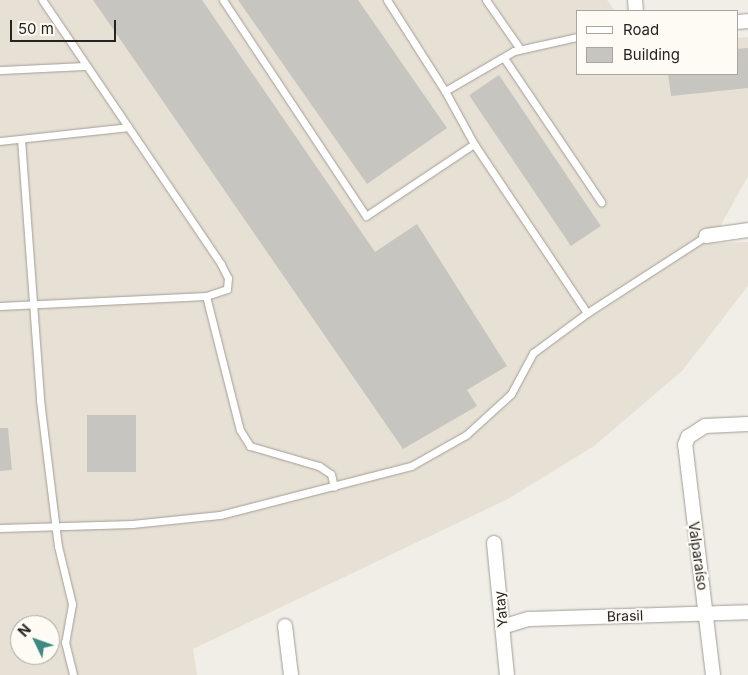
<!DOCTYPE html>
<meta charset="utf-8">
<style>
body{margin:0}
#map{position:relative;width:748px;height:675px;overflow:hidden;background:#f1eee8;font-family:Inter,sans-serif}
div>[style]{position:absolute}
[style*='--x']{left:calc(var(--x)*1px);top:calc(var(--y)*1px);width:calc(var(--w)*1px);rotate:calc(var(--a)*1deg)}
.built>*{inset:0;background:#e7e0d4}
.building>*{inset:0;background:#c7c5bf;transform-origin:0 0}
.roads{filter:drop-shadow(0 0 1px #a19e98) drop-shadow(0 0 1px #a19e98)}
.lane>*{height:7px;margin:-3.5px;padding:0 3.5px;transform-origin:3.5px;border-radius:3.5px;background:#fff}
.street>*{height:14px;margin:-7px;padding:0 7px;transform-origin:7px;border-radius:7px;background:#fff}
span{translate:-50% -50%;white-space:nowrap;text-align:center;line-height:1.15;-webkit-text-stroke:4px #fefbf5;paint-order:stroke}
.street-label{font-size:14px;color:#252422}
.legend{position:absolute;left:576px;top:10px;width:162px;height:65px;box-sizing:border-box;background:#fefbf5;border:1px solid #a7a5a1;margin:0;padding:6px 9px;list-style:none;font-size:15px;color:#252422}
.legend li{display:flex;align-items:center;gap:10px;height:25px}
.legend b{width:25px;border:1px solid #a7a5a1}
.north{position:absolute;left:10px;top:615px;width:50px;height:50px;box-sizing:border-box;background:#fefbf5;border:1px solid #a7a5a1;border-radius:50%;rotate:312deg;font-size:14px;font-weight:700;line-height:20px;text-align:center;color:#252422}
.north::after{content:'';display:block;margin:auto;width:18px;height:22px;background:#418883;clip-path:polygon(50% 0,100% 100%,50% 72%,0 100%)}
.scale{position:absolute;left:10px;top:20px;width:106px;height:22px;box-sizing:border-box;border:2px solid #252422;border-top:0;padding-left:6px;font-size:15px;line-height:18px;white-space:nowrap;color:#252422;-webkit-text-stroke:4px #fefbf5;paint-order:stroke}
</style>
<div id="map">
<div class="built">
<i style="clip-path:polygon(evenodd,0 0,607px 0,615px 11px,577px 11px,577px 74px,737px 74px,737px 38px,748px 37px,748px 176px,711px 243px,748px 242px,748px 286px,682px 371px,594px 446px,508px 499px,193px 649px,197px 675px,0 675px,0 0,20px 625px,50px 625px,50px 655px,20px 655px,20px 625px)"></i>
</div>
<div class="building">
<i style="clip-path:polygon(93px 0,202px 0,375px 252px,417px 224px,507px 366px,467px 390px,477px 406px,403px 449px)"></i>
<i style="clip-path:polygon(238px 0,358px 0,447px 128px,367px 184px)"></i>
<i style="clip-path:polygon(748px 48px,748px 88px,671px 96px,668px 74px,737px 74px,737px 49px)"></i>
<i style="left:499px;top:75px;width:182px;height:36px;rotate:56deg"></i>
<i style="left:136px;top:415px;width:57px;height:49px;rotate:90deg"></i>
<i style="clip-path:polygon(0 428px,8px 428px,12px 470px,0 471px)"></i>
</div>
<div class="roads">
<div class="lane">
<i style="--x:223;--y:0;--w:259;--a:56.5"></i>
<i style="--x:366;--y:216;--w:130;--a:-33.7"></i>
<i style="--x:387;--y:0;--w:108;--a:57.5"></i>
<i style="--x:445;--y:91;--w:80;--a:-30.1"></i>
<i style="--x:514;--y:51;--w:65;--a:-12.5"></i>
<i style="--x:486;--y:0;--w:60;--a:55.2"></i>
<i style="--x:504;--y:58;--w:174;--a:56"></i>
<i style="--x:0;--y:70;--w:86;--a:-2.7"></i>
<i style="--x:445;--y:91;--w:60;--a:61.3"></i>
<i style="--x:474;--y:144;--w:203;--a:56.2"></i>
<i style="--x:587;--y:313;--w:142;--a:-32.9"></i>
<i style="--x:21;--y:139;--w:262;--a:85.8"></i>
<i style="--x:40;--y:400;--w:147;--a:83"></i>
<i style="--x:58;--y:546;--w:60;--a:76.4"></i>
<i style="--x:72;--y:604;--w:39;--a:100"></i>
<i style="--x:65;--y:642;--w:34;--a:76"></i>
<i style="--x:0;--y:141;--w:129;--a:-6.2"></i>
<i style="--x:206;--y:296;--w:138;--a:75.8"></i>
<i style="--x:240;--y:430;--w:19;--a:58"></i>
<i style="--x:250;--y:446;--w:72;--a:16.2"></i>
<i style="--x:319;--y:466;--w:14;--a:34"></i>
<i style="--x:331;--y:474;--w:13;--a:77"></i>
<i style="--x:0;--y:306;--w:206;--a:-2.8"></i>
<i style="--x:206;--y:296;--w:22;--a:-18"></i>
<i style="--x:227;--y:289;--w:11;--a:-85"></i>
<i style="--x:228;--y:278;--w:16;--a:-117"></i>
<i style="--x:221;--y:264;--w:319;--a:-124.1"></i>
<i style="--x:0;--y:528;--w:132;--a:-1.7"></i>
<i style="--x:132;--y:524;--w:88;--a:-5.8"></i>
<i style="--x:220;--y:515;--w:197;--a:-14.4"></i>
<i style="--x:411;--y:466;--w:63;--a:-29.4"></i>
<i style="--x:466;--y:435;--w:61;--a:-42.3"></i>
<i style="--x:511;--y:394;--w:47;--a:-61.8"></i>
<i style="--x:533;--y:353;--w:67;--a:-36.5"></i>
</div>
<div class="street">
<i style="--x:635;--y:0;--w:11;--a:85"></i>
<i style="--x:737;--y:22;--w:11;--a:-5"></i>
<i style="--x:706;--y:236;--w:42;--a:-8.1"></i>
<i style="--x:494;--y:543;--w:133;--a:84.4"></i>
<i style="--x:285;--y:626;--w:49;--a:83"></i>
<i style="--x:502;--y:627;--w:28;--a:-17"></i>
<i style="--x:529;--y:619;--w:219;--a:-1.8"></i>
<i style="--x:713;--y:675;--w:232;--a:-96.9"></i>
<i style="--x:685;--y:445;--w:9;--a:-69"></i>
<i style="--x:688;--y:437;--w:20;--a:-33"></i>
<i style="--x:705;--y:426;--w:43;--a:-2.7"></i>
</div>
</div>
<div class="street-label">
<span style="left:698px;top:556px;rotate:82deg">Valparaíso</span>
<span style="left:501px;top:609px;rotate:-96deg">Yatay</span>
<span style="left:625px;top:616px;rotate:-2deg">Brasil</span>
</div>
<ul class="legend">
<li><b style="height:6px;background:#fff"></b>Road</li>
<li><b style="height:14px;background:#c7c5bf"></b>Building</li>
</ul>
<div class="north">N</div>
<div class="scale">50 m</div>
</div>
